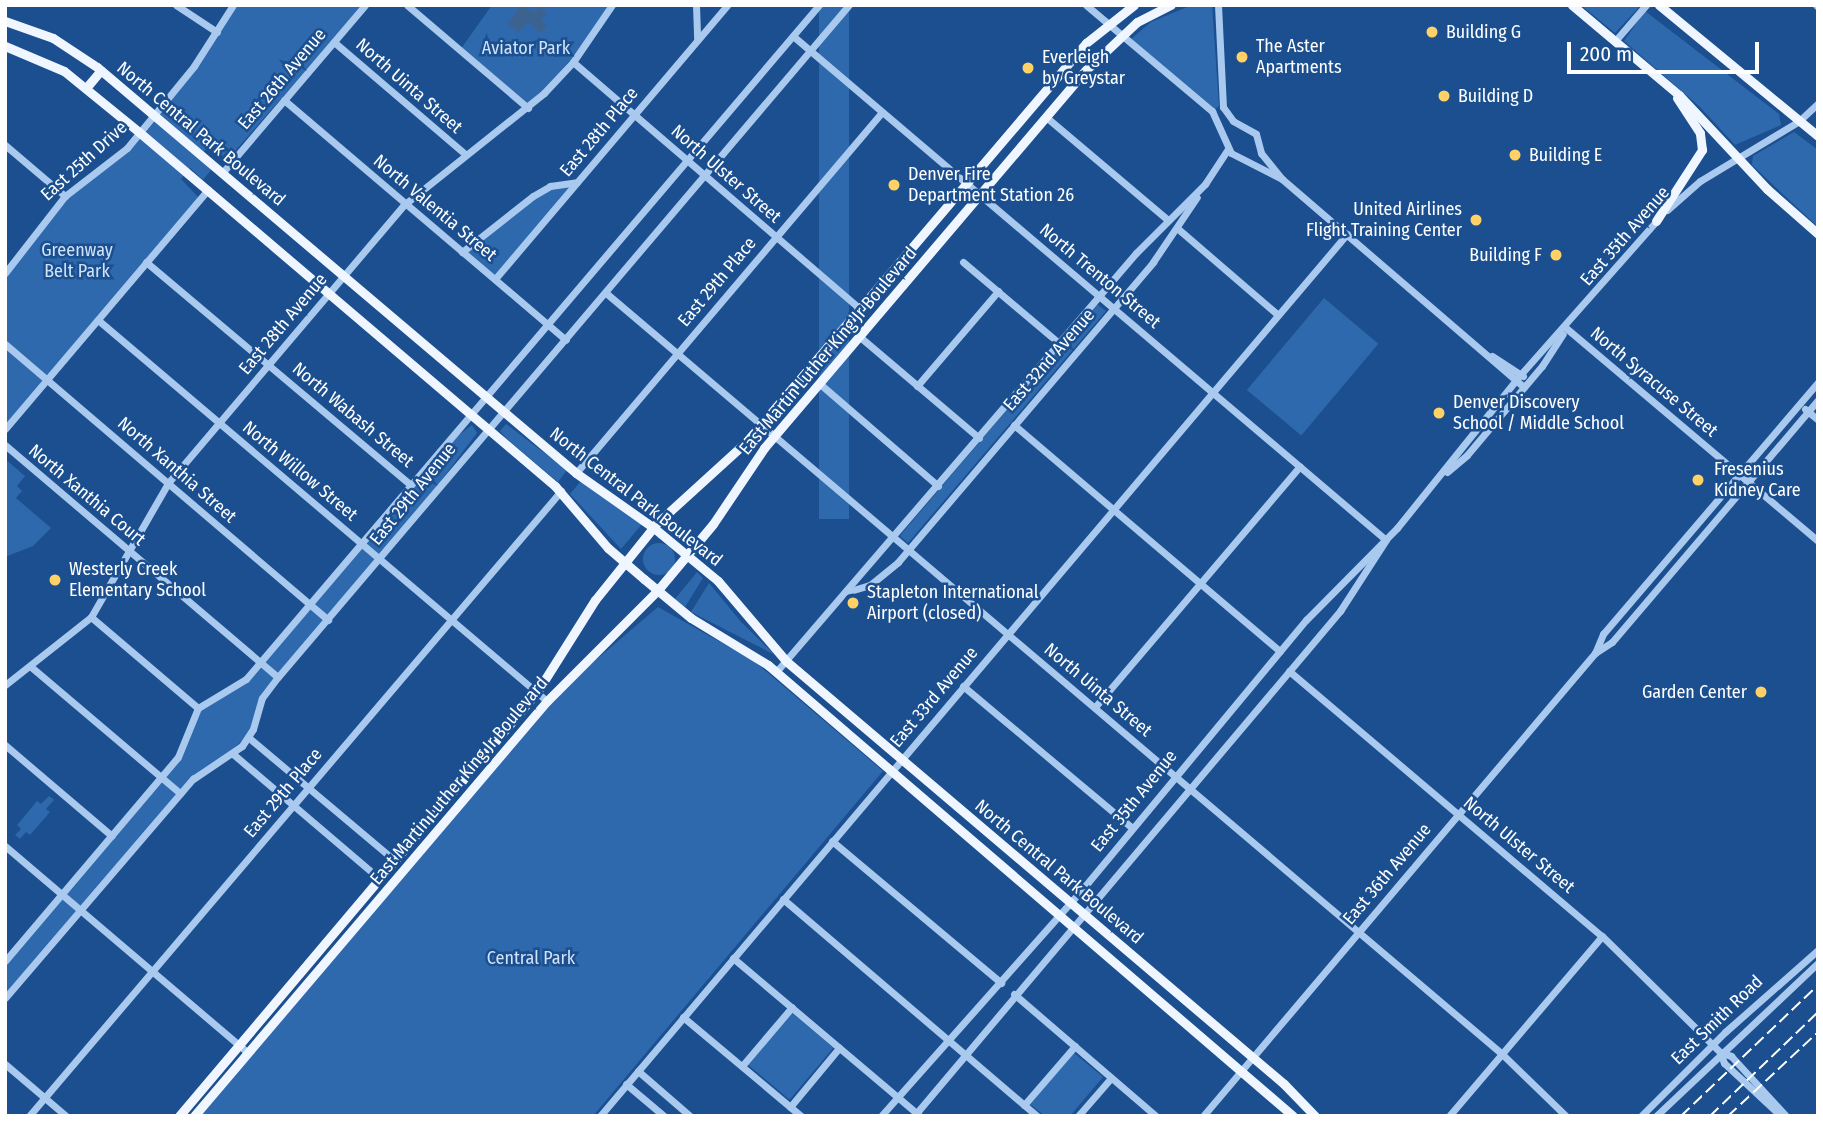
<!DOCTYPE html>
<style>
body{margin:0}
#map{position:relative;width:1823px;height:1121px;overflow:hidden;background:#1b4f8f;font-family:"Fira Sans Condensed",sans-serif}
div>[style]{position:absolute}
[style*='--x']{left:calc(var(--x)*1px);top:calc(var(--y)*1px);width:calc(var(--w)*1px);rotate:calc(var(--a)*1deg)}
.green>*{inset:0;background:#2e69ad;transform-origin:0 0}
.round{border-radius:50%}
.water>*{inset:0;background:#3c6290}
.minor>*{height:7px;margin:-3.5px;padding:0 3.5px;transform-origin:3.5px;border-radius:3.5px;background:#a9c9ee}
.major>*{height:9px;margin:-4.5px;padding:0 4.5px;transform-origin:4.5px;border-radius:4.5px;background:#f0f6ff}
.rail>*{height:2px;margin-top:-1px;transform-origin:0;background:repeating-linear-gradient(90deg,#fff 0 12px,transparent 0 17px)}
.dots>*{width:19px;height:19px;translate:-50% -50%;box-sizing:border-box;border:4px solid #1b4f8f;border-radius:50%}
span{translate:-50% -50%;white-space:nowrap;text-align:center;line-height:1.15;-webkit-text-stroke:5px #1b4f8f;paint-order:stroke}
.poi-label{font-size:18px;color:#fff}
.left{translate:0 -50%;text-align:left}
.right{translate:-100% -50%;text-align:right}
.park-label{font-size:18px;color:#cfe3fa}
.street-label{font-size:18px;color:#fff}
.frame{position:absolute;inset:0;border:7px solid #fff;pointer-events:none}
.scale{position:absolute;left:1567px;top:42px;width:192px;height:32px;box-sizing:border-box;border:4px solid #fff;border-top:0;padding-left:9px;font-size:21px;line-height:24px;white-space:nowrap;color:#fff;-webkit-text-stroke:5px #1b4f8f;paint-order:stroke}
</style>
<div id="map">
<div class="green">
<i style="clip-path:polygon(232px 5px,364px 5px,228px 159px,208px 147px,199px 157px,211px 170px,203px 180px,190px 168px,181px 179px,200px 199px,5px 429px,5px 273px,52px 210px,121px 153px,194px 66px)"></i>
<i style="clip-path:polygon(492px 5px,612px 5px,597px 30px,528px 108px,460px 50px)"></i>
<i style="left:819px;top:5px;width:30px;height:514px"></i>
<i style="clip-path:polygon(1192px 5px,1212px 5px,1219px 106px,1215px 109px,1131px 39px,1151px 22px)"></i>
<i style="clip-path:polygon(1581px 5px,1641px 5px,1615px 33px)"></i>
<i style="clip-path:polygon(1645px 11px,1779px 114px,1781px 125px,1735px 145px,1700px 107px,1624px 41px)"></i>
<i style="clip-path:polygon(1794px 132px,1818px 150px,1818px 227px,1752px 165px,1753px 156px)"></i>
<i style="clip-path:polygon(577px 182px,495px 279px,462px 252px,550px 186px)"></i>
<i style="left:1324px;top:298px;width:71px;height:120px;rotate:40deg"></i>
<i style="clip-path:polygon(1097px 304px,1106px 311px,908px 543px,900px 536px,903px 532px)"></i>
<i style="clip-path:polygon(506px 424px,567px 470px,558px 482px,507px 439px,500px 431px)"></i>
<i style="clip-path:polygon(472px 425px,477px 433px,437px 486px,262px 698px,248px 737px,205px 770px,5px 998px,5px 961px,172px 765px,193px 715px,236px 686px,456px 437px)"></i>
<i style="clip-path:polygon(5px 459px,25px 476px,17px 486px,22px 491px,16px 498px,51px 528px,33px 546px,5px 557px)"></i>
<i style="clip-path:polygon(581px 481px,643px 523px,621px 549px,570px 494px)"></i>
<i class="round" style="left:643px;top:543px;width:32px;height:32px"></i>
<i style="clip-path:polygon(697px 572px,703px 578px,685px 607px,675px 599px)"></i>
<i style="clip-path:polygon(709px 583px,741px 622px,775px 655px,691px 612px)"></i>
<i style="clip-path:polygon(658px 607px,754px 661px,883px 771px,593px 1116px,200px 1116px,570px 682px)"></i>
<i style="clip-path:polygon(49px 796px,54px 800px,46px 809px,50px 812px,30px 835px,26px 832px,20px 839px,15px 835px,21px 829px,17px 825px,37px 801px,41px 804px)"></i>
<i style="left:792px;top:1013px;width:54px;height:68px;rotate:40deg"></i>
<i style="clip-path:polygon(1074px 1053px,1103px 1077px,1070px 1116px,1045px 1116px,1030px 1104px)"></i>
</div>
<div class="water">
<i style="clip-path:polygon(522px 5px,534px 13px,539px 7px,547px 13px,541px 20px,547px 26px,541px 33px,528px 22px,518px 32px,507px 23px)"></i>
</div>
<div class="minor">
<i style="--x:176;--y:5;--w:49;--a:33.4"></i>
<i style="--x:407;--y:5;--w:159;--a:40.4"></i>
<i style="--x:696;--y:5;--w:35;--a:88"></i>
<i style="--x:1086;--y:5;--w:165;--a:40.1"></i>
<i style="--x:1212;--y:111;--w:46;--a:65.7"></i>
<i style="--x:1231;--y:153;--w:57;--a:27"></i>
<i style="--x:1282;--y:179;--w:319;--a:40.7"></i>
<i style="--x:1218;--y:5;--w:102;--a:87.2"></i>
<i style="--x:1223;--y:107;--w:17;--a:54"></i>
<i style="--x:1233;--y:121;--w:26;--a:29"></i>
<i style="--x:1256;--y:134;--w:20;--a:75"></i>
<i style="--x:1261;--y:153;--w:32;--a:51"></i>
<i style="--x:1816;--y:5;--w:3;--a:45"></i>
<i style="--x:793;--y:36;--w:778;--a:40.36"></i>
<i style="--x:1615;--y:41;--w:48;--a:-49.3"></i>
<i style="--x:334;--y:42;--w:171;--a:40.5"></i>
<i style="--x:573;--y:62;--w:379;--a:40.7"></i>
<i style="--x:284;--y:100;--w:370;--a:40.4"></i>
<i style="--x:1046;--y:117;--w:160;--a:40.2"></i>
<i style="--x:5;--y:145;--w:79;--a:40.4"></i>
<i style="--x:223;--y:172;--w:219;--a:-49.6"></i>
<i style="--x:1667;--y:210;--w:44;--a:-41.3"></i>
<i style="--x:1700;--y:181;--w:116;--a:-31.2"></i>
<i style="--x:1799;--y:121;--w:26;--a:-43"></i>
<i style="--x:1177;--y:228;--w:133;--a:40.7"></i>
<i style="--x:462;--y:252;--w:90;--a:-38.3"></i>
<i style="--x:533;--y:196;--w:20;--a:-30"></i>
<i style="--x:550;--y:186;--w:27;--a:-8"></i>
<i style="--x:146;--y:262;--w:345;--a:40.1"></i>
<i style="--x:963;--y:262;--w:126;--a:40.2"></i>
<i style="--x:5;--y:273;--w:98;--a:-52.1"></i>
<i style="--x:65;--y:196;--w:78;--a:-37.7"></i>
<i style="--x:127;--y:148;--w:106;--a:-50.7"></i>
<i style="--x:194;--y:66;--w:72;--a:-57.4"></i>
<i style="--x:495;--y:279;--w:359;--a:-49.7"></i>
<i style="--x:606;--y:293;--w:1176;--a:40.34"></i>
<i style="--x:1502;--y:1054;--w:89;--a:44.1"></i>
<i style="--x:98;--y:320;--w:589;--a:40.32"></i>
<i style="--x:1566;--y:328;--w:330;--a:40.2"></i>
<i style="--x:860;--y:337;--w:156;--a:40.3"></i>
<i style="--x:5;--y:344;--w:425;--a:40.5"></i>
<i style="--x:1492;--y:356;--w:37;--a:33"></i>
<i style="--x:820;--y:384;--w:156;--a:40.8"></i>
<i style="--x:917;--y:386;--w:125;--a:-49.5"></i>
<i style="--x:1805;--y:409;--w:17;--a:40"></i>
<i style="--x:1014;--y:425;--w:349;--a:40.4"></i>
<i style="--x:5;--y:429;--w:314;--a:-49.7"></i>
<i style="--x:5;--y:445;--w:358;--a:40.4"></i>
<i style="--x:1447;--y:472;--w:26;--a:-40"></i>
<i style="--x:1467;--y:455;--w:116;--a:-49.9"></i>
<i style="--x:1542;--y:366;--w:38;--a:-57"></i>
<i style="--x:576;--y:473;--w:473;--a:-49.7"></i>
<i style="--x:850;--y:591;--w:21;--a:-17"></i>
<i style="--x:870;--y:585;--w:36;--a:-39"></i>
<i style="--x:898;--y:562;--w:394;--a:-49.6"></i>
<i style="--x:1153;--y:262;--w:78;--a:-55.9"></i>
<i style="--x:91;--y:617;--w:140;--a:40.4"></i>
<i style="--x:1595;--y:653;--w:21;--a:-67"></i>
<i style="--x:1603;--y:634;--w:331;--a:-49.5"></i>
<i style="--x:30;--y:666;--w:197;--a:40.3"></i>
<i style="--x:1289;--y:671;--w:410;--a:40.3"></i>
<i style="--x:1602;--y:936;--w:165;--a:44.5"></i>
<i style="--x:1720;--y:1052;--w:12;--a:20"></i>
<i style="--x:1731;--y:1056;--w:81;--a:47.5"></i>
<i style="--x:776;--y:672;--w:552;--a:-49.33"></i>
<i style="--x:1136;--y:253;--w:98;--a:-45"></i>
<i style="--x:1205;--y:184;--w:42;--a:-56.7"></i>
<i style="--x:5;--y:685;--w:110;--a:-38.3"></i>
<i style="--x:91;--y:617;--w:155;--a:-60.1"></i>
<i style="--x:168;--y:483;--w:366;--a:-49.7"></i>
<i style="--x:405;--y:204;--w:178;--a:-38.6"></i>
<i style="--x:544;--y:93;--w:42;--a:-46.9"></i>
<i style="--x:573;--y:62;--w:69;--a:-55.6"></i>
<i style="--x:963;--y:686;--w:221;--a:40"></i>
<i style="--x:1095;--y:707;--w:316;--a:-49.6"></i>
<i style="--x:248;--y:737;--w:192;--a:40.1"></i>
<i style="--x:5;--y:745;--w:140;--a:40.4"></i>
<i style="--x:233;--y:754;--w:193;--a:40.4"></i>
<i style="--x:832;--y:841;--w:221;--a:40"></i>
<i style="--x:5;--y:846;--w:319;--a:40.4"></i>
<i style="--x:783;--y:899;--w:334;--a:40.5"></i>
<i style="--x:733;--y:958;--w:243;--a:40.2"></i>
<i style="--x:5;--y:961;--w:267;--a:-49.7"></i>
<i style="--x:178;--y:757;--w:53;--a:-67.8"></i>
<i style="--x:198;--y:708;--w:56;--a:-31.1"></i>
<i style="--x:246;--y:679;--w:885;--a:-49.63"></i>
<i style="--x:1014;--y:994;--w:187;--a:40.7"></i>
<i style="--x:5;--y:998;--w:289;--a:-49.4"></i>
<i style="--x:193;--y:779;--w:59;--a:-34"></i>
<i style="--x:242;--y:746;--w:20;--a:-57"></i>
<i style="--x:253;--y:729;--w:32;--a:-74"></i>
<i style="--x:262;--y:698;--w:26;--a:-53"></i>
<i style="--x:278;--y:677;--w:882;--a:-49.65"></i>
<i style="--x:683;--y:1017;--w:154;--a:40"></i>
<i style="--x:1720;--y:1052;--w:12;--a:70"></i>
<i style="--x:1724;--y:1063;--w:78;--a:42.9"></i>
<i style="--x:5;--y:1064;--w:80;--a:40.4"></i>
<i style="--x:742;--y:1066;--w:77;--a:-49.7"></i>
<i style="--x:638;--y:1071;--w:69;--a:40.9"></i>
<i style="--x:626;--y:1084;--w:50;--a:40.1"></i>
<i style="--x:1024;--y:1105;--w:78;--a:-49.2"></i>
<i style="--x:790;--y:1107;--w:77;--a:-50.3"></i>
<i style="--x:29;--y:1116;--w:821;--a:-49.6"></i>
<i style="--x:600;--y:1116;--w:1156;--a:-49.74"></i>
<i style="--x:881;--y:1116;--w:300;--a:-48.4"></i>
<i style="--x:1080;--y:892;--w:354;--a:-50.3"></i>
<i style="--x:1306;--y:620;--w:129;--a:-45.3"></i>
<i style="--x:1397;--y:528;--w:198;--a:-51.2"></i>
<i style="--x:1521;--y:374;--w:208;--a:-48.5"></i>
<i style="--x:914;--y:1116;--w:661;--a:-49.85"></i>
<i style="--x:1340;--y:611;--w:85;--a:-57.1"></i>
<i style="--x:1078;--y:1116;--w:50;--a:-49"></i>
<i style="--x:1203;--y:1116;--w:607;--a:-49.75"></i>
<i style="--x:1595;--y:653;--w:20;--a:-33"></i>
<i style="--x:1612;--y:642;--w:318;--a:-49.6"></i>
<i style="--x:1449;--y:1116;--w:236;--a:-49.6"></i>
<i style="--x:1641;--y:1116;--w:119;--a:-45"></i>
<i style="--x:1725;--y:1032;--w:124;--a:-41.4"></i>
<i style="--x:1656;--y:1116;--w:223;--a:-43.4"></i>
</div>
<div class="major">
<i style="--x:1572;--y:5;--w:140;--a:40.1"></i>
<i style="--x:1679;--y:95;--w:129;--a:46.9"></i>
<i style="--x:1767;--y:189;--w:68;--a:41.4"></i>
<i style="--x:1659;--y:5;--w:206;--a:39.5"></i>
<i style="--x:5;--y:21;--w:51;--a:19.5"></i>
<i style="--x:53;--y:38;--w:53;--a:33.4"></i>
<i style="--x:97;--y:67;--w:628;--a:40.28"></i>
<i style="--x:576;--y:473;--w:95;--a:35.2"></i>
<i style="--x:654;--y:528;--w:83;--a:39.6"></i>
<i style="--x:718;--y:581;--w:105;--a:49.6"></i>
<i style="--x:786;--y:661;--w:653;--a:40.34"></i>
<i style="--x:1284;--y:1084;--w:45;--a:45.9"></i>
<i style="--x:5;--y:46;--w:64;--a:23"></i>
<i style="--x:64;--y:71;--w:97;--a:39.1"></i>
<i style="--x:139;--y:132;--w:546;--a:40.4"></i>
<i style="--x:555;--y:486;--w:82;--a:49.5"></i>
<i style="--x:608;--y:548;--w:48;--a:40.7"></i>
<i style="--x:644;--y:579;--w:61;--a:39.7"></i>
<i style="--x:691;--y:618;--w:90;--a:31.4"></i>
<i style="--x:768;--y:665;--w:692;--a:40.66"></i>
<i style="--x:86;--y:88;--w:23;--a:-50"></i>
<i style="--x:1656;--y:221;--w:85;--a:-57.1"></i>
<i style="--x:1702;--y:150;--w:17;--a:-97"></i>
<i style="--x:1700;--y:133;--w:42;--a:-123.3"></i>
<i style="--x:179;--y:1116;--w:555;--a:-49.82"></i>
<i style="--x:537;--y:692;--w:109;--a:-57.8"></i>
<i style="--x:595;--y:600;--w:99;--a:-51.2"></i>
<i style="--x:657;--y:523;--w:122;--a:-42.3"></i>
<i style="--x:747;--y:441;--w:523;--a:-49.58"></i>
<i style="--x:1086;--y:43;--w:61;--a:-38.4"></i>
<i style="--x:194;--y:1116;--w:545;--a:-49.62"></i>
<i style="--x:547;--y:701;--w:156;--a:-45"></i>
<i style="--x:657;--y:591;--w:87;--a:-50.1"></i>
<i style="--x:713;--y:524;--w:92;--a:-56.1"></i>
<i style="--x:764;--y:448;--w:497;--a:-49.6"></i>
<i style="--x:1086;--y:70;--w:70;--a:-43.3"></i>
<i style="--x:1137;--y:22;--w:38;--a:-27"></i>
</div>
<div class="rail">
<i style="--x:1681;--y:1116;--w:190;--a:-43.7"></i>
<i style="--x:1710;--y:1116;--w:150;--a:-43.9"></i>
<i style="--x:1728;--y:1116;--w:123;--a:-43"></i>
</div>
<div class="dots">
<i style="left:1432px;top:32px;background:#ffd166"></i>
<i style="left:1242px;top:57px;background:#ffd166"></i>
<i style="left:1028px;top:68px;background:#ffd166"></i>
<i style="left:1444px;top:96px;background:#ffd166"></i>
<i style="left:1515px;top:155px;background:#ffd166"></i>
<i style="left:894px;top:185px;background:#ffd166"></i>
<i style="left:1476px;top:220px;background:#ffd166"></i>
<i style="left:1556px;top:255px;background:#ffd166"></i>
<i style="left:1439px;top:413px;background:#ffd166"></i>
<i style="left:1698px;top:480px;background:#ffd166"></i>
<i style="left:55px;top:580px;background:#ffd166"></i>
<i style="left:853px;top:603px;background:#ffd166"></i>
<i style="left:1761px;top:692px;background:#ffd166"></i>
</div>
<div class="poi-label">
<span class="left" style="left:1446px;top:32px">Building G</span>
<span class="left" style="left:1256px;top:57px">The Aster<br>Apartments</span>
<span class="left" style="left:1042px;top:68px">Everleigh<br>by Greystar</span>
<span class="left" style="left:1458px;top:96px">Building D</span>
<span class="left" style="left:1529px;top:155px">Building E</span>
<span class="left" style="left:908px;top:185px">Denver Fire<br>Department Station 26</span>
<span class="right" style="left:1462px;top:220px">United Airlines<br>Flight Training Center</span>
<span class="right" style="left:1542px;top:255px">Building F</span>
<span class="left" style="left:1453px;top:413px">Denver Discovery<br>School / Middle School</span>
<span class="left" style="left:1714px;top:480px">Fresenius<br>Kidney Care</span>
<span class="left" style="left:69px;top:580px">Westerly Creek<br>Elementary School</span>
<span class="left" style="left:867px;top:603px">Stapleton International<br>Airport (closed)</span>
<span class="right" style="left:1747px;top:692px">Garden Center</span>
</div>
<div class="park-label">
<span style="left:526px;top:48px">Aviator Park</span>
<span style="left:77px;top:261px">Greenway<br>Belt Park</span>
<span style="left:531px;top:958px">Central Park</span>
</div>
<div class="street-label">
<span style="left:282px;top:79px;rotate:-50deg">East 26th Avenue</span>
<span style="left:409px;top:86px;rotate:41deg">North Uinta Street</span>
<span style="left:599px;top:132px;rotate:-50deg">East 28th Place</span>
<span style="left:201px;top:134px;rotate:40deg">North Central Park Boulevard</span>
<span style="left:84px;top:161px;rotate:-42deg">East 25th Drive</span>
<span style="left:726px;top:174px;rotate:41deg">North Ulster Street</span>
<span style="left:435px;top:208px;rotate:40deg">North Valentia Street</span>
<span style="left:1625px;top:236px;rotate:-49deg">East 35th Avenue</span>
<span style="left:1100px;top:276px;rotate:40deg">North Trenton Street</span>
<span style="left:717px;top:282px;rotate:-50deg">East 29th Place</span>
<span style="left:283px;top:324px;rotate:-50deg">East 28th Avenue</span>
<span style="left:828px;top:351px;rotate:-50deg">East Martin Luther King Jr Boulevard</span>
<span style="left:1049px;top:360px;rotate:-49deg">East 32nd Avenue</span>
<span style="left:1654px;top:382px;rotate:40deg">North Syracuse Street</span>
<span style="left:353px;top:415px;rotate:40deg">North Wabash Street</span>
<span style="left:177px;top:470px;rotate:41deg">North Xanthia Street</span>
<span style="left:300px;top:471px;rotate:40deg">North Willow Street</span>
<span style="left:413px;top:494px;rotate:-51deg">East 29th Avenue</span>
<span style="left:87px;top:495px;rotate:40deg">North Xanthia Court</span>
<span style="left:636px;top:497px;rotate:38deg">North Central Park Boulevard</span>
<span style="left:1098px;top:690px;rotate:40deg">North Uinta Street</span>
<span style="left:934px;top:697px;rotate:-50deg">East 33rd Avenue</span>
<span style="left:459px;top:781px;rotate:-50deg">East Martin Luther King Jr Boulevard</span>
<span style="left:283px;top:793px;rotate:-50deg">East 29th Place</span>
<span style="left:1134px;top:801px;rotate:-51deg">East 35th Avenue</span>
<span style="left:1519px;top:845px;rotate:40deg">North Ulster Street</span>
<span style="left:1059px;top:872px;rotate:40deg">North Central Park Boulevard</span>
<span style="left:1387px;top:874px;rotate:-50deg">East 36th Avenue</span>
<span style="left:1717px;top:1020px;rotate:-44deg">East Smith Road</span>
</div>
<div class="frame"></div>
<div class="scale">200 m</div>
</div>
